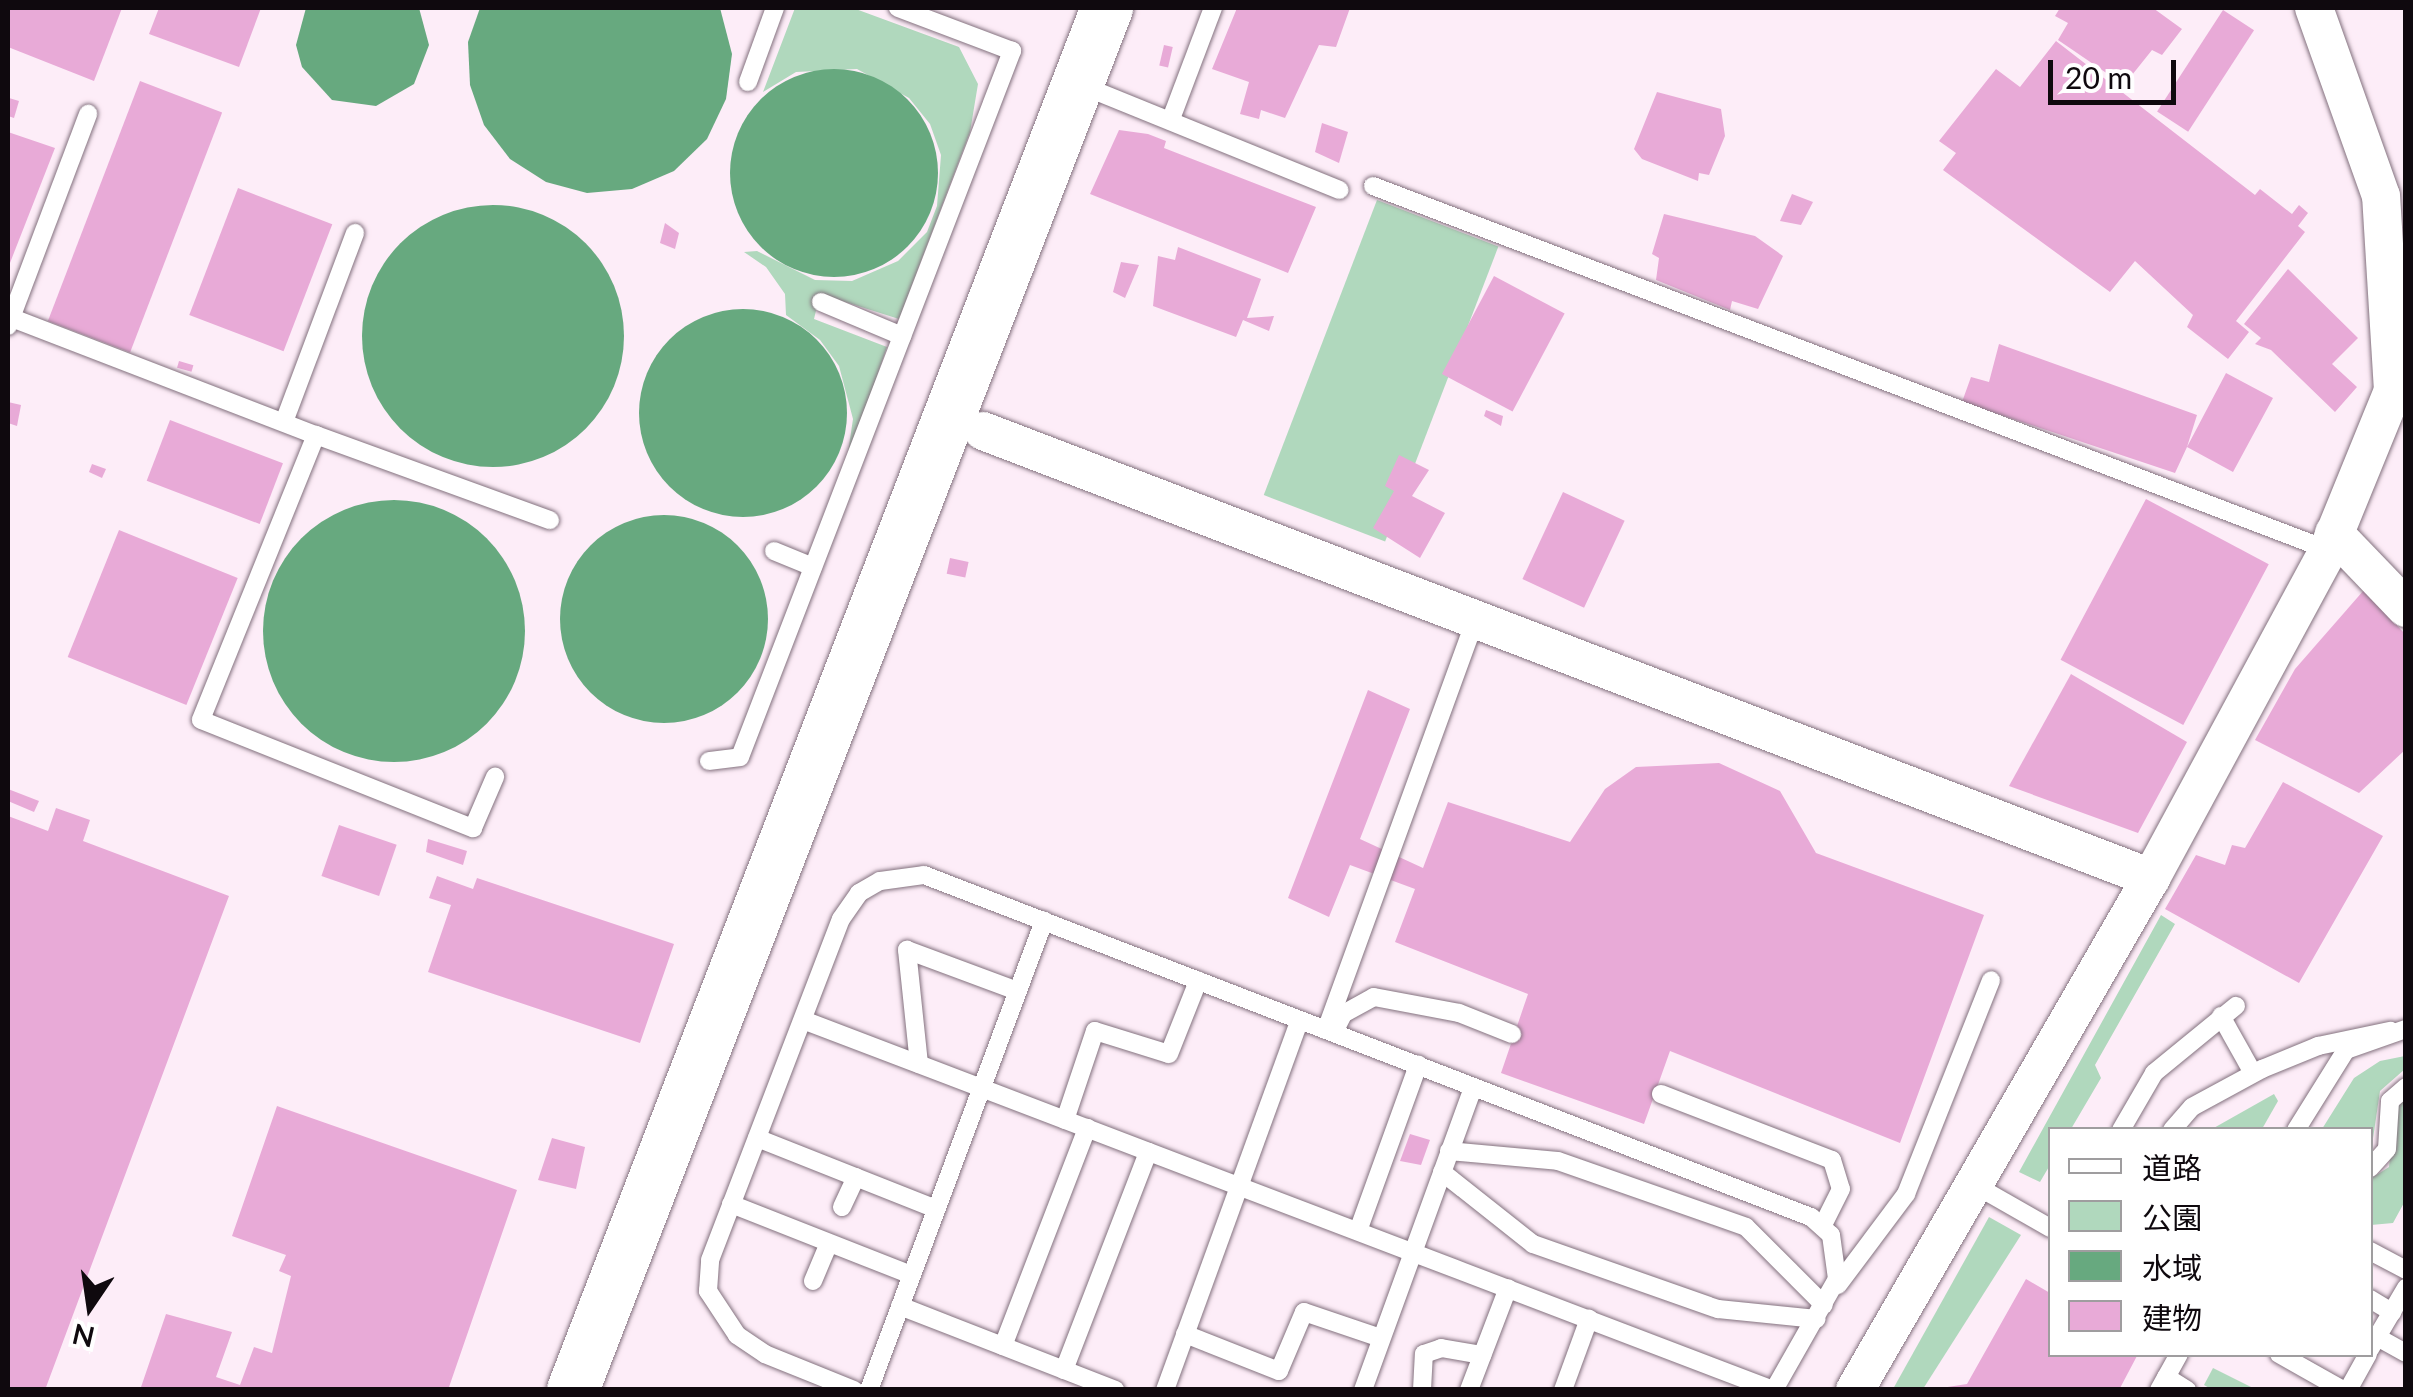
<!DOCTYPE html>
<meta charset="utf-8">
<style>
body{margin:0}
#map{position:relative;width:2413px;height:1397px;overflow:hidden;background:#fdedf8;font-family:Lato,"Noto Sans JP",sans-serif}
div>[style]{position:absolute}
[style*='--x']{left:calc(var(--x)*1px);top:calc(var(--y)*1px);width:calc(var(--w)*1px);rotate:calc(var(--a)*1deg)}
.green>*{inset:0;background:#b0d8bd;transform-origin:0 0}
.water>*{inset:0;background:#67a97f}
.round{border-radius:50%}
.building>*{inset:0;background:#e8aad7;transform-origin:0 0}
.roads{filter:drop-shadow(0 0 2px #83717e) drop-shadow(0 0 2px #83717e)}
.lane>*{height:18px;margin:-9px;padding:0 9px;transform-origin:9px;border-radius:9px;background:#fff}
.street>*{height:38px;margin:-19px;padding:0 19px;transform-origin:19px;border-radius:19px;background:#fff}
.secondary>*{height:52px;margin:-26px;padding:0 26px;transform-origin:26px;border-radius:26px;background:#fff}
span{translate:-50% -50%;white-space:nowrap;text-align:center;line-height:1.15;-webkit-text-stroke:9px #fff;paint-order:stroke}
.frame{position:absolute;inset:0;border:10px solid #0f090e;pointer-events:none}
.legend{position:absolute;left:2048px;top:1127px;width:325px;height:230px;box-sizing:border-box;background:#fff;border:2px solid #9f9d9f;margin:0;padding:12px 18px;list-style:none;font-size:30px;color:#0f090e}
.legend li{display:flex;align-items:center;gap:20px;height:50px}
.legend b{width:50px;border:2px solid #9f9d9f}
.north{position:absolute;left:40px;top:1257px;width:100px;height:100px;-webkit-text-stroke:8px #fff;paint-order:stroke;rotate:193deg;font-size:28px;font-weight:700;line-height:40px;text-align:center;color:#0f090e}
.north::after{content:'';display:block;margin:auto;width:35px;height:45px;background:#0f090e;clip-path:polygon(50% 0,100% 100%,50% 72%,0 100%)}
.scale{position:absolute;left:2048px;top:60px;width:128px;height:45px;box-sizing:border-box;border:5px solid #0f090e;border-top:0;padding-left:12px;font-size:30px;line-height:35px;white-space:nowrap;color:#0f090e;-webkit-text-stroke:8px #fff;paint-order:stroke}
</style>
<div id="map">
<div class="green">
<i style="clip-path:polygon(795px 8px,853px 8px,959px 47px,978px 84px,970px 132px,899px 319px,820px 294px,814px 319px,887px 347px,846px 466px,853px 419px,839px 366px,820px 340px,786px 315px,785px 294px,766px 267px,744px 252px,757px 251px,815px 280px,852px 281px,898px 261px,927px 232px,937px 206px,941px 155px,930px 124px,909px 98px,857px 69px,796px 72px,763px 92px)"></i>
<i style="left:1377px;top:200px;width:130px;height:316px;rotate:21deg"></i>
<i style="clip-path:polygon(2161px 915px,2175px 924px,2095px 1065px,2101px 1078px,2071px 1129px,2050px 1130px,2050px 1165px,2040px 1182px,2019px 1172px)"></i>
<i style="clip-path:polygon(2405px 1056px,2405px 1069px,2380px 1091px,2371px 1152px,2370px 1130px,2322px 1129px,2354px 1078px,2380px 1061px)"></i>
<i style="clip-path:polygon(2274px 1094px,2278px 1101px,2262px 1129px,2212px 1129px)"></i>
<i style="clip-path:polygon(2405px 1095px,2405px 1201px,2393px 1223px,2371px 1225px,2370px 1179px,2389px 1167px,2395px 1112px)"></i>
<i style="clip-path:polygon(1989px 1217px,2021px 1235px,1923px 1389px,1893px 1389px)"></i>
<i style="clip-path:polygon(2213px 1368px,2255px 1389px,2211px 1389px,2204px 1385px)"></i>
</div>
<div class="water">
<i style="clip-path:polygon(306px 8px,419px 8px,429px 45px,414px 84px,376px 106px,332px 100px,302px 67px,296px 45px)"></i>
<i style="clip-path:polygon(480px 8px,720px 8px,732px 54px,726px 99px,707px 139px,674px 171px,632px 189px,587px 193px,546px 182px,510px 159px,484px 125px,470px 85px,468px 42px)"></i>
<i class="round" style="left:730px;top:69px;width:208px;height:208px"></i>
<i class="round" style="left:362px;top:205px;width:262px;height:262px"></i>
<i class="round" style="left:639px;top:309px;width:208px;height:208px"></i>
<i class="round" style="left:263px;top:500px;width:262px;height:262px"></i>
<i class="round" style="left:560px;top:515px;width:208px;height:208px"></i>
</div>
<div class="building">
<i style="clip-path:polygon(8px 8px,122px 8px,94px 81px,8px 47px)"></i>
<i style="clip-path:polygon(159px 8px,261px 8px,239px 67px,149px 34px)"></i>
<i style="clip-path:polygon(1237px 8px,1350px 8px,1336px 47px,1319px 45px,1285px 118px,1261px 110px,1259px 119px,1240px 114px,1249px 82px,1212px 69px)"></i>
<i style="clip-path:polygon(2060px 8px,2153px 8px,2182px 29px,2162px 55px,2152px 50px,2124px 85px,2058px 40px,2068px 23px,2055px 16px)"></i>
<i style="left:2223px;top:10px;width:37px;height:121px;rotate:33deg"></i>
<i style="clip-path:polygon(2056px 41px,2255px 195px,2260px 189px,2292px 214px,2299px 205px,2308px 213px,2298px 226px,2305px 232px,2236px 321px,2249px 332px,2228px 359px,2187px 327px,2193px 315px,2135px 261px,2110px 292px,1943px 170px,1956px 153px,1939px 141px,1996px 69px,2020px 87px)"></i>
<i style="left:1164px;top:45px;width:9px;height:21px;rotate:13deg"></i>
<i style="left:140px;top:81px;width:88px;height:257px;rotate:21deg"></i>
<i style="clip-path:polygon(1657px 92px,1721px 109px,1725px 136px,1709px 175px,1699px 173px,1698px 181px,1642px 159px,1634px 149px)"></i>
<i style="clip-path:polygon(9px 98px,19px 101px,14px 118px,8px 116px)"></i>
<i style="clip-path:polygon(1322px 123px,1348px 132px,1339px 163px,1315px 152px)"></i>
<i style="clip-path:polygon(1119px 130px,1148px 134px,1166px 141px,1164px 148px,1316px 207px,1288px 273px,1090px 194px)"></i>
<i style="clip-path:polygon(8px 132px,55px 148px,8px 268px)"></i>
<i style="left:238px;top:188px;width:101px;height:136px;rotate:21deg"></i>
<i style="clip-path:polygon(1792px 194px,1813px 202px,1801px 225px,1780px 221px)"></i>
<i style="clip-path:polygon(1664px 214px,1755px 236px,1783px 256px,1758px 309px,1732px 301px,1730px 310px,1656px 280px,1659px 258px,1652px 254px)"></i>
<i style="clip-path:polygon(665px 223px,679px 233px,675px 249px,660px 243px)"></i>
<i style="clip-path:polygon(1178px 247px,1261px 279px,1247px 318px,1274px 316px,1269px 331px,1243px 320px,1236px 337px,1153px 306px,1158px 256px,1175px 260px)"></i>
<i style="clip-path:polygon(1121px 262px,1139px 265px,1125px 298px,1113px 292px)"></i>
<i style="clip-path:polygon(2288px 269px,2358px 338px,2332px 364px,2357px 387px,2335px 412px,2271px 350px,2255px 344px,2261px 338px,2244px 324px)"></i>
<i style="left:1494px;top:276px;width:80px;height:111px;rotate:28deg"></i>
<i style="clip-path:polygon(1999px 344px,2197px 415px,2187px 447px,2226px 373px,2273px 398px,2233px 472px,2187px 447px,2175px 473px,1962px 402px,1971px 377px,1989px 382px)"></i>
<i style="left:179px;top:361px;width:15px;height:7px;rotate:16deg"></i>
<i style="clip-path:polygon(8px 402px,21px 405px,17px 426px,8px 423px)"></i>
<i style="clip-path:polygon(1486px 410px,1503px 416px,1501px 426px,1484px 416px)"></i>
<i style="left:170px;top:420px;width:121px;height:65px;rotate:21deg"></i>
<i style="clip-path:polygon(1399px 455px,1429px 470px,1412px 496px,1445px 513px,1420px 558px,1373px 528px,1394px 491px,1385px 486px)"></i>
<i style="clip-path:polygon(92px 464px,106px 469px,102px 478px,89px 472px)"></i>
<i style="left:1563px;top:492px;width:68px;height:96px;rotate:25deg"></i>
<i style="left:2146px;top:499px;width:139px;height:182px;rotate:28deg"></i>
<i style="left:119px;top:530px;width:128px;height:137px;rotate:22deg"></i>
<i style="left:950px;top:558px;width:19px;height:16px;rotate:12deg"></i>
<i style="clip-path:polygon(2364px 590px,2406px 635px,2406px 749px,2359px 793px,2255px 740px,2295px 669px)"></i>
<i style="clip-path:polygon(2071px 674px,2187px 742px,2138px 833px,2009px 786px)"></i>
<i style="clip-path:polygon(1368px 690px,1410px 709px,1360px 839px,1423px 868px,1448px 802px,1570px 842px,1605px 789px,1636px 767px,1719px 763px,1780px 791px,1816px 853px,1984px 915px,1900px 1143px,1670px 1051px,1644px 1124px,1501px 1073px,1528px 994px,1395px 942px,1415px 889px,1350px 865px,1329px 917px,1288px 898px)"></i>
<i style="clip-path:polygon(2283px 782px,2383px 836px,2299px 983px,2165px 909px,2196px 855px,2225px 865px,2232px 845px,2245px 848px)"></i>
<i style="clip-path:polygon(8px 789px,39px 801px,34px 812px,8px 801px)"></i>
<i style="clip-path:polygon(56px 808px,90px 820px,83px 841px,229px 896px,45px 1390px,8px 1390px,8px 816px,48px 831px)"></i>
<i style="left:339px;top:825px;width:61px;height:54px;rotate:19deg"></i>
<i style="clip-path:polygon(428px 839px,467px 851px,463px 865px,426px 852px)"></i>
<i style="clip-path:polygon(437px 876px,473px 889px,477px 878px,674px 944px,640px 1043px,428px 972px,451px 905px,429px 898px)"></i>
<i style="clip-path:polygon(277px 1106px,517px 1190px,448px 1390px,140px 1390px,166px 1314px,232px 1332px,216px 1377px,240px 1385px,254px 1347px,272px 1353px,291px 1276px,279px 1271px,286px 1255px,232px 1236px)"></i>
<i style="clip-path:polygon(1410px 1134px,1430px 1140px,1421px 1165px,1400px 1161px)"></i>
<i style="clip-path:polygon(552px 1138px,585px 1147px,576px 1189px,538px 1180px)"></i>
<i style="clip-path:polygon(2026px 1279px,2050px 1293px,2050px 1354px,2138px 1354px,2119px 1390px,1928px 1390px,1967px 1384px)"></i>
</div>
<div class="roads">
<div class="lane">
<i style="--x:748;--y:82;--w:79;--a:-70"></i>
<i style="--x:1081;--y:85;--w:279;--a:22.1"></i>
<i style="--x:1171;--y:119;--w:119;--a:-69.3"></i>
<i style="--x:1373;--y:186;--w:1022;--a:20.86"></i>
<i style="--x:821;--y:302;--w:88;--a:22.8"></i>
<i style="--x:12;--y:318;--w:326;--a:21.1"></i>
<i style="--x:316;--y:435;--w:307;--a:112"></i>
<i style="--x:201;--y:720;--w:293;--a:21.7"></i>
<i style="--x:473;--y:828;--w:56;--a:-66.7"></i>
<i style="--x:8;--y:326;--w:227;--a:-69.3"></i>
<i style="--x:284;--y:422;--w:202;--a:-69.4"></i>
<i style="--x:316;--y:435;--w:249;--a:20"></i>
<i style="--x:774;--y:551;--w:42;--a:22.3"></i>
<i style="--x:709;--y:761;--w:31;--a:-7"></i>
<i style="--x:740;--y:757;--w:757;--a:-68.93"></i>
<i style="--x:1012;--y:51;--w:122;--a:-159.3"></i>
<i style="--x:2221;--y:1016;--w:65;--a:60.7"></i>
<i style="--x:803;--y:1020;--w:1038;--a:20.88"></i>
<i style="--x:1326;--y:1030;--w:439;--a:-70"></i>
<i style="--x:1334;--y:1032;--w:20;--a:-63"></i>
<i style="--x:1343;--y:1014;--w:35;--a:-29"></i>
<i style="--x:1374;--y:997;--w:86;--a:10.7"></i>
<i style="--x:1459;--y:1013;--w:57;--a:21.6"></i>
<i style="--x:919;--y:1064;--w:115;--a:-96"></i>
<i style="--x:907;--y:950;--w:117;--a:20.4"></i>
<i style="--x:1661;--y:1094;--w:183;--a:21.1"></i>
<i style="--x:1832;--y:1160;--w:30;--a:73"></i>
<i style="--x:1841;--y:1189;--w:40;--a:116.6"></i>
<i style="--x:1065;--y:1120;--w:94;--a:-71.4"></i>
<i style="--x:1095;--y:1031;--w:77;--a:17.3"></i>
<i style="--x:1169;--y:1054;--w:79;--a:-68.3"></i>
<i style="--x:2121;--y:1130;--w:66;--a:-59.9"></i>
<i style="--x:2154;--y:1073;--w:106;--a:-39.3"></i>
<i style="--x:2172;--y:1130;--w:30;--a:-49"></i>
<i style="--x:2192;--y:1107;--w:80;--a:-28.5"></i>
<i style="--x:2262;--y:1069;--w:61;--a:-22.3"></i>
<i style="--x:2318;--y:1046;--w:74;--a:-11.8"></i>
<i style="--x:2296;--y:1130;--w:94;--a:-58"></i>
<i style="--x:2346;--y:1050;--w:64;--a:-19.3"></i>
<i style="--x:757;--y:1138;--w:193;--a:21.6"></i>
<i style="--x:1449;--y:1151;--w:109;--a:5.2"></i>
<i style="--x:1558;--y:1161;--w:199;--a:19.3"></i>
<i style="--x:1746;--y:1227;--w:110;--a:45"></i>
<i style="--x:2370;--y:1168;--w:25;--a:-48"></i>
<i style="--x:2387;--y:1149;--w:48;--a:-86.4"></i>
<i style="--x:2390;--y:1101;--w:21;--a:-41"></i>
<i style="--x:1442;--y:1172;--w:116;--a:38.4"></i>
<i style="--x:1533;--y:1244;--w:196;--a:19.4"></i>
<i style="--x:1718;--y:1309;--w:99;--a:5.8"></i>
<i style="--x:1973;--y:1184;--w:89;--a:29.7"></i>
<i style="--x:731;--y:1204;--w:193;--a:21.5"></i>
<i style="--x:842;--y:1207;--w:33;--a:-65"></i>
<i style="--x:1358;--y:1231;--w:177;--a:-70.1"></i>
<i style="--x:2370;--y:1251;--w:41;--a:27.8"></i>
<i style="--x:813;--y:1281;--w:41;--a:-67.2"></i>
<i style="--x:1838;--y:1285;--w:114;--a:-53.2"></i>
<i style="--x:1906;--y:1194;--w:230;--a:-68.3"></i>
<i style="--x:2370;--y:1299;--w:26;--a:31"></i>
<i style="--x:900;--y:1306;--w:231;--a:21.3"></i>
<i style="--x:1185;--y:1334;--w:101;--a:21.5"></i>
<i style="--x:1279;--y:1371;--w:64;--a:-67"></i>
<i style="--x:1304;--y:1312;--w:81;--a:18.7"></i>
<i style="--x:2377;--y:1337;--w:33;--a:29"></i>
<i style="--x:1003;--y:1346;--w:234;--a:-68.9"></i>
<i style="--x:2370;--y:1349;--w:71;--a:-59.5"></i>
<i style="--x:2279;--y:1354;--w:73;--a:29.4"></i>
<i style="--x:1064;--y:1370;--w:234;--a:-68.9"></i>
<i style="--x:2166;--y:1377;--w:25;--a:32"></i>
<i style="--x:854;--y:1390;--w:96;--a:-158"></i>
<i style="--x:765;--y:1354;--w:34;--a:-146"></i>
<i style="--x:737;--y:1335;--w:53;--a:-123.4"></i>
<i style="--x:708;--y:1291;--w:31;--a:-86"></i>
<i style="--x:710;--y:1260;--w:365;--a:-69"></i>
<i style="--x:841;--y:919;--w:32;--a:-55"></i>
<i style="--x:859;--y:893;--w:24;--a:-30"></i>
<i style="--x:880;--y:881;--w:44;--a:-7.8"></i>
<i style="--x:924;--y:875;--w:951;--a:21.09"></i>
<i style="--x:1811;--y:1217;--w:27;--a:42"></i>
<i style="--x:1831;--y:1235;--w:44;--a:82.2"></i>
<i style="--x:1837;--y:1279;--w:128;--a:119.6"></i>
<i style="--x:869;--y:1390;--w:501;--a:-69.54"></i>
<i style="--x:1165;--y:1390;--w:393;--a:-70"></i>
<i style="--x:1363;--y:1390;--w:322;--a:-70"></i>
<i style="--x:1422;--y:1390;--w:36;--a:-87"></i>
<i style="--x:1424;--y:1354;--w:18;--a:-19"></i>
<i style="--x:1441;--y:1348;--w:42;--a:9.7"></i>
<i style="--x:1469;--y:1390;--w:109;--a:-69.1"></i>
<i style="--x:1563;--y:1390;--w:76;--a:-69.9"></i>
<i style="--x:2159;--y:1390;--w:41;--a:-60.9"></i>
<i style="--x:2348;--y:1390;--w:41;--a:-60.9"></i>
</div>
<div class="street">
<i style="--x:983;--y:431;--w:1251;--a:20.94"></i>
<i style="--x:2334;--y:533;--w:104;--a:46.2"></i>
<i style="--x:1855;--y:1390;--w:591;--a:-59.97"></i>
<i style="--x:2151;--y:878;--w:373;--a:-61.6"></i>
<i style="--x:2328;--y:550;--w:172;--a:-67.8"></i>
<i style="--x:2393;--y:391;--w:195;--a:-93.5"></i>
<i style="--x:2381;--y:196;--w:200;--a:-109.6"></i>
</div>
<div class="secondary">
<i style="--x:573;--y:1390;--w:1482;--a:-68.87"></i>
</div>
</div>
<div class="frame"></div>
<ul class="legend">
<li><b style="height:12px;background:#fff"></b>道路</li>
<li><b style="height:28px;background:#b0d8bd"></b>公園</li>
<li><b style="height:28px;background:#67a97f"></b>水域</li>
<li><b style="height:28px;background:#e8aad7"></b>建物</li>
</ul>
<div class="north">N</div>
<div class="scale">20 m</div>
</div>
